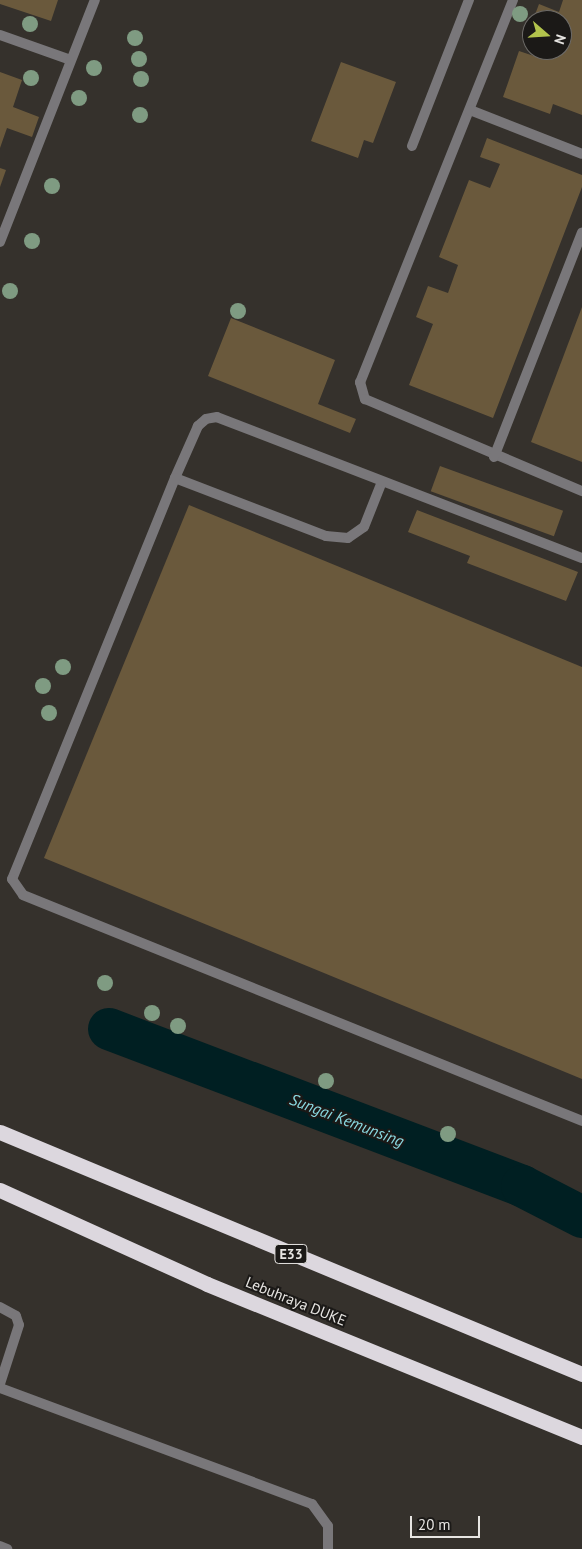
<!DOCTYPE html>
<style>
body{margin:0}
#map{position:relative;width:582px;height:1549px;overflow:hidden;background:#35312c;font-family:"PT Sans",sans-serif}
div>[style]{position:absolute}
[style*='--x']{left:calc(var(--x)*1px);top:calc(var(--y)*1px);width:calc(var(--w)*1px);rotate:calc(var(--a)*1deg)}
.river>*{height:42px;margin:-21px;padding:0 21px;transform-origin:21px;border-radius:21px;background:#001f22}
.building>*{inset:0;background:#6a593c;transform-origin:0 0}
.service>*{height:10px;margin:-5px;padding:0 5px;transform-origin:5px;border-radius:5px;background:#79777a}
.minor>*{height:10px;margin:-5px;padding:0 5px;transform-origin:5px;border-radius:5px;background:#79777a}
.motorway>*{height:15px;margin:-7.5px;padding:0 7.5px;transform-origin:7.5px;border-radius:7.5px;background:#dcd7de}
.trees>*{width:16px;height:16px;margin:-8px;border-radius:50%;background:#7f9b82}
span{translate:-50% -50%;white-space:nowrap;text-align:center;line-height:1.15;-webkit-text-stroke:4px #1b1917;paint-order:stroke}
.shield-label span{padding:1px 4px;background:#1b1917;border:1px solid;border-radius:4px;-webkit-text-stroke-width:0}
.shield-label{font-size:14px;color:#e7e5e2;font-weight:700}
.street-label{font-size:15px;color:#e7e5e2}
.water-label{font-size:16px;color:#8ad9e1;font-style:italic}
.north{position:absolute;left:522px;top:10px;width:50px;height:50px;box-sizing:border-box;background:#1b1917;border:1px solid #6d6b68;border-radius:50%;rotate:109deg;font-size:14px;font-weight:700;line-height:20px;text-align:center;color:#e7e5e2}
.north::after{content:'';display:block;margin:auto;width:18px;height:22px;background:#b2c34c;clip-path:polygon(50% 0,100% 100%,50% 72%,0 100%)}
.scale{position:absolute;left:410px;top:1516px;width:70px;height:22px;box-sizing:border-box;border:2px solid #e7e5e2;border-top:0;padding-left:6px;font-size:15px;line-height:18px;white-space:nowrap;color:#e7e5e2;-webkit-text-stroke:4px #1b1917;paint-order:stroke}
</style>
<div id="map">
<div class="river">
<i style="--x:109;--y:1029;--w:442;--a:20.8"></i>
<i style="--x:522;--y:1186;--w:68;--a:27.3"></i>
</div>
<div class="building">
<i style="clip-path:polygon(0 0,58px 0,51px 21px,0 4px)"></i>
<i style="clip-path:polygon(563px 0,582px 0,582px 115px,553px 104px,550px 114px,503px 97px,519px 51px,540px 58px,543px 50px,562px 50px,562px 20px,533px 20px,539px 4px,559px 12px)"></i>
<i style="clip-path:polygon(532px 23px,532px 43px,525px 40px)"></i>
<i style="clip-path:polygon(341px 62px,396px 82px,373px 143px,364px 140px,358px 158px,311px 141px)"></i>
<i style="clip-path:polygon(0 72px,22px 80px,13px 107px,39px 117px,32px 137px,7px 128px,0 148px)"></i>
<i style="clip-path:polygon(487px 138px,582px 175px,582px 187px,493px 418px,409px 385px,433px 324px,416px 317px,428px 286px,448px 293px,458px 265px,439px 257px,469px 180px,490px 188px,500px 164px,480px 157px)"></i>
<i style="clip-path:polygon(0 168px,6px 170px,0 187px)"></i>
<i style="clip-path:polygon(582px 307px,582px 462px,531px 442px)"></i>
<i style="clip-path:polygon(231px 318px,335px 360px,318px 404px,356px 419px,350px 433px,208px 376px)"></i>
<i style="left:440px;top:466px;width:131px;height:27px;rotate:20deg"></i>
<i style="clip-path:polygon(189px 505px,582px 667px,582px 1079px,44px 858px)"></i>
<i style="clip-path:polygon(417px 510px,578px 572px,566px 601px,467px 563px,470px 556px,408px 532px)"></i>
</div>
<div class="service">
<i style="--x:513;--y:0;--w:412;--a:111.8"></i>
<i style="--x:360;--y:382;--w:18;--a:74"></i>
<i style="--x:365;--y:399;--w:236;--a:23"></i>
<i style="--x:470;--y:110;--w:120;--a:21.4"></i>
<i style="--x:412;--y:146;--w:157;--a:-68.7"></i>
<i style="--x:494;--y:457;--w:241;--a:-68.6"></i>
<i style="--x:175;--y:478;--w:162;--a:21"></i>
<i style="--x:326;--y:536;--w:22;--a:5"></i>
<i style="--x:348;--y:538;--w:19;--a:-35"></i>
<i style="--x:364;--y:527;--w:46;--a:-68.4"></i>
<i style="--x:582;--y:558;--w:391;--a:-158.9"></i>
<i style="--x:217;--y:417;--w:11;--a:170"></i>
<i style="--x:206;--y:419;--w:11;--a:139"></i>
<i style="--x:198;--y:426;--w:57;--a:113.9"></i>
<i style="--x:175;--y:478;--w:433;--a:112.1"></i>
<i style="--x:12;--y:879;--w:19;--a:55"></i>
<i style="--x:23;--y:895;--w:603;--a:22.01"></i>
<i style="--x:0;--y:1307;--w:18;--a:29"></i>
<i style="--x:16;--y:1316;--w:9;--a:72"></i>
<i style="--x:19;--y:1325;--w:62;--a:107.9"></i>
<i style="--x:0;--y:1388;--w:333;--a:20.4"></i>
<i style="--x:312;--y:1504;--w:27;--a:54"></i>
<i style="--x:328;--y:1526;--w:23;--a:90"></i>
<i style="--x:0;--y:1546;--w:8;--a:23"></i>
</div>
<div class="minor">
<i style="--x:0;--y:35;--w:75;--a:19.4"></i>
<i style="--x:0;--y:242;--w:260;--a:-68.6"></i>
</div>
<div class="motorway">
<i style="--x:0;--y:1132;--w:630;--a:22.58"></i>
<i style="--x:0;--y:1190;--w:227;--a:24.4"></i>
<i style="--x:207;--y:1284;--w:405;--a:22.2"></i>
</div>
<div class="trees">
<i style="left:520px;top:14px"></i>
<i style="left:30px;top:24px"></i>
<i style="left:135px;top:38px"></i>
<i style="left:139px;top:59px"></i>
<i style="left:94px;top:68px"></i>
<i style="left:31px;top:78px"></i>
<i style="left:141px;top:79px"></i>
<i style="left:79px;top:98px"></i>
<i style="left:140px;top:115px"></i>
<i style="left:52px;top:186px"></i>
<i style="left:32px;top:241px"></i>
<i style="left:10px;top:291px"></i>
<i style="left:238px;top:311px"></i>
<i style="left:63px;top:667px"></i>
<i style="left:43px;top:686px"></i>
<i style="left:49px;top:713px"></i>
<i style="left:105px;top:983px"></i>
<i style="left:152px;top:1013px"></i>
<i style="left:178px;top:1026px"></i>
<i style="left:326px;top:1081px"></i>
<i style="left:448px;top:1134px"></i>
</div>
<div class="shield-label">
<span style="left:291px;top:1254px">E33</span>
</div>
<div class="street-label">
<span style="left:296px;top:1301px;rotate:22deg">Lebuhraya DUKE</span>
</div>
<div class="water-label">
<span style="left:347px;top:1120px;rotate:21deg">Sungai Kemunsing</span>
</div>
<div class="north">N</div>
<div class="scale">20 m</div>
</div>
